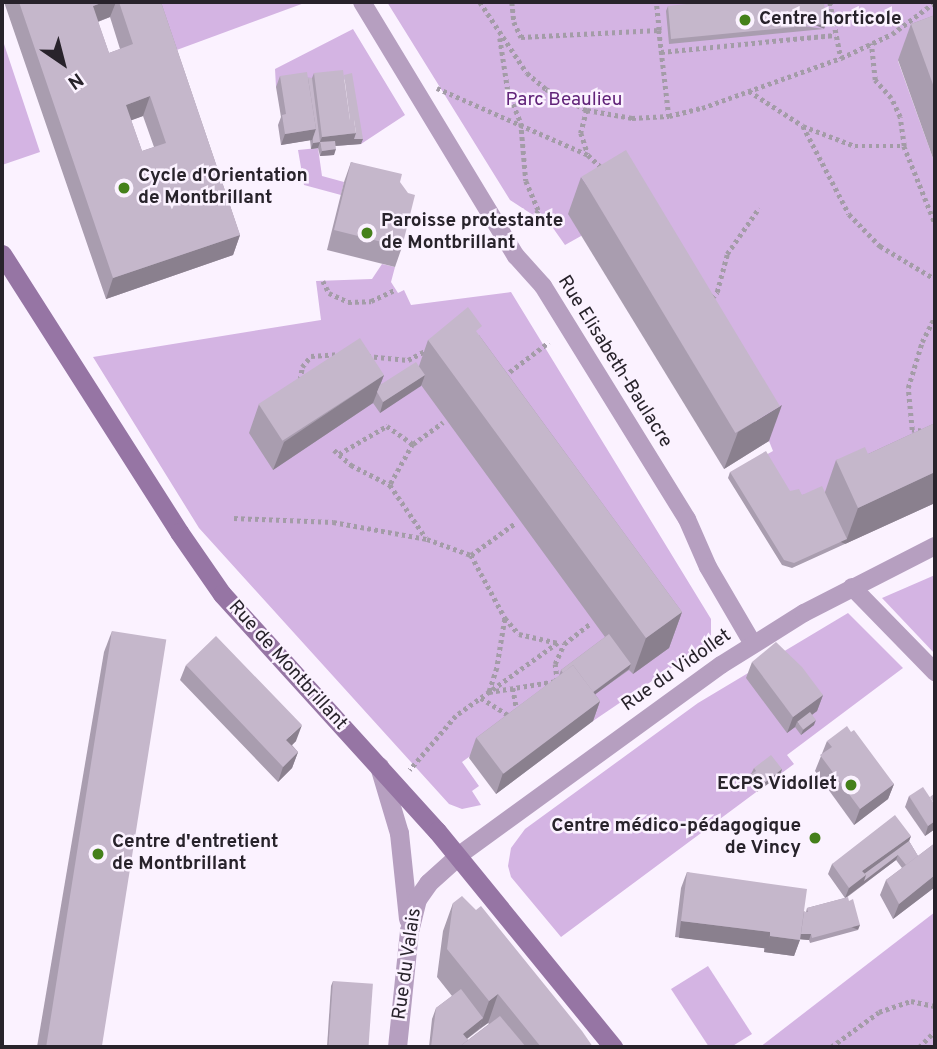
<!DOCTYPE html>
<meta charset="utf-8">
<style>
body{margin:0}
#map{position:relative;width:937px;height:1049px;overflow:hidden;background:#fbf2ff;font-family:Overpass,sans-serif}
div>[style]{position:absolute}
[style*='--x']{left:calc(var(--x)*1px);top:calc(var(--y)*1px);width:calc(var(--w)*1px);rotate:calc(var(--a)*1deg)}
.green>*{inset:0;background:#d4b4e3}
.path>*{height:4.5px;margin-top:-2.25px;transform-origin:0;background:repeating-linear-gradient(90deg,#a39ca7 0 3.5px,transparent 0 7px)}
.minor>*{height:18px;margin:-9px;padding:0 9px;transform-origin:9px;border-radius:9px;background:#b69fc0}
.tertiary>*{height:19px;margin:-9.5px;padding:0 9.5px;transform-origin:9.5px;border-radius:9.5px;background:#b69fc0}
.secondary>*{height:19px;margin:-9.5px;padding:0 9.5px;transform-origin:9.5px;border-radius:9.5px;background:#9675a4}
.wall>*{inset:0;background:#a99daf}
.shaded-wall>*{inset:0;background:#8a808e;transform-origin:0 0}
.building>*{inset:0;background:#c5b7cb;transform-origin:0 0}
.dots>*{width:19px;height:19px;translate:-50% -50%;box-sizing:border-box;border:4px solid #fbf2ff;border-radius:50%}
span{translate:-50% -50%;white-space:nowrap;text-align:center;line-height:1.15;-webkit-text-stroke:5px #fbf2ff;paint-order:stroke}
.poi-label{font-size:19px;color:#28232b;font-weight:700}
.left{translate:0 -50%;text-align:left}
.right{translate:-100% -50%;text-align:right}
.park-label{font-size:19px;color:#612379}
.street-label{font-size:19px;color:#28232b}
.frame{position:absolute;inset:0;border:4px solid #28232b;pointer-events:none}
.north{position:absolute;left:28px;top:28px;width:70px;height:70px;-webkit-text-stroke:5px #fbf2ff;paint-order:stroke;rotate:145deg;font-size:19px;font-weight:700;line-height:28px;text-align:center;color:#28232b}
.north::after{content:'';display:block;margin:auto;width:24px;height:32px;background:#28232b;clip-path:polygon(50% 0,100% 100%,50% 72%,0 100%)}
</style>
<div id="map">
<div class="green">
<i style="clip-path:polygon(158px 2px,307px 2px,174px 51px)"></i>
<i style="clip-path:polygon(387px 2px,935px 2px,935px 47px,898px 61px,935px 164px,935px 454px,800px 501px,788px 496px,764px 456px,773px 451px,769px 441px,613px 187px,581px 236px,565px 245px,553px 228px,510px 200px)"></i>
<i style="clip-path:polygon(353px 29px,405px 115px,361px 144px,350px 79px,276px 87px,275px 69px)"></i>
<i style="clip-path:polygon(2px 38px,40px 152px,2px 165px)"></i>
<i style="clip-path:polygon(318px 148px,322px 176px,344px 182px,341px 195px,304px 185px,298px 150px)"></i>
<i style="clip-path:polygon(382px 264px,395px 267px,391px 282px,398px 293px,404px 290px,411px 305px,511px 292px,711px 619px,711px 635px,699px 649px,593px 721px,566px 686px,462px 762px,479px 786px,472px 791px,481px 805px,462px 809px,449px 804px,199px 528px,93px 357px,321px 320px,316px 281px,372px 279px)"></i>
<i style="clip-path:polygon(935px 575px,935px 654px,882px 598px)"></i>
<i style="clip-path:polygon(848px 613px,903px 668px,787px 755px,794px 764px,561px 937px,511px 877px,508px 866px,511px 848px,525px 829px,698px 703px)"></i>
<i style="clip-path:polygon(935px 912px,935px 1047px,760px 1047px)"></i>
<i style="clip-path:polygon(708px 966px,752px 1034px,731px 1047px,709px 1047px,671px 989px)"></i>
</div>
<div class="path">
<i style="--x:480;--y:2;--w:85;--a:56.5"></i>
<i style="--x:527;--y:73;--w:25;--a:40"></i>
<i style="--x:546;--y:89;--w:46;--a:27.1"></i>
<i style="--x:587;--y:110;--w:46;--a:10.1"></i>
<i style="--x:632;--y:118;--w:37;--a:-3"></i>
<i style="--x:669;--y:116;--w:34;--a:-14"></i>
<i style="--x:702;--y:108;--w:148;--a:-19.8"></i>
<i style="--x:841;--y:58;--w:56;--a:-25.2"></i>
<i style="--x:892;--y:34;--w:54;--a:-36.7"></i>
<i style="--x:512;--y:2;--w:20;--a:84"></i>
<i style="--x:514;--y:22;--w:17;--a:65"></i>
<i style="--x:521;--y:37;--w:138;--a:-2.9"></i>
<i style="--x:659;--y:30;--w:28;--a:-96"></i>
<i style="--x:830;--y:2;--w:57;--a:78.9"></i>
<i style="--x:659;--y:30;--w:87;--a:83.4"></i>
<i style="--x:500;--y:38;--w:54;--a:81.4"></i>
<i style="--x:508;--y:91;--w:35;--a:68"></i>
<i style="--x:521;--y:123;--w:58;--a:85.1"></i>
<i style="--x:526;--y:181;--w:33;--a:67"></i>
<i style="--x:539;--y:211;--w:10;--a:135"></i>
<i style="--x:661;--y:52;--w:175;--a:-5.6"></i>
<i style="--x:437;--y:88;--w:165;--a:23.9"></i>
<i style="--x:588;--y:155;--w:19;--a:43"></i>
<i style="--x:749;--y:91;--w:64;--a:32.9"></i>
<i style="--x:803;--y:126;--w:99;--a:62.4"></i>
<i style="--x:849;--y:214;--w:45;--a:45.9"></i>
<i style="--x:880;--y:246;--w:64;--a:31"></i>
<i style="--x:587;--y:110;--w:24;--a:105"></i>
<i style="--x:581;--y:133;--w:22;--a:72"></i>
<i style="--x:803;--y:126;--w:56;--a:21"></i>
<i style="--x:855;--y:146;--w:49;--a:0"></i>
<i style="--x:904;--y:146;--w:29;--a:-98"></i>
<i style="--x:900;--y:117;--w:21;--a:-115"></i>
<i style="--x:891;--y:98;--w:24;--a:-132"></i>
<i style="--x:875;--y:80;--w:37;--a:-96"></i>
<i style="--x:904;--y:146;--w:83;--a:68.1"></i>
<i style="--x:323;--y:281;--w:13;--a:63"></i>
<i style="--x:329;--y:293;--w:21;--a:25"></i>
<i style="--x:348;--y:302;--w:23;--a:-2"></i>
<i style="--x:371;--y:301;--w:26;--a:-25"></i>
<i style="--x:712;--y:298;--w:8;--a:-50"></i>
<i style="--x:717;--y:292;--w:39;--a:-75"></i>
<i style="--x:727;--y:254;--w:56;--a:-55.2"></i>
<i style="--x:367;--y:356;--w:41;--a:5.6"></i>
<i style="--x:408;--y:360;--w:24;--a:-28"></i>
<i style="--x:504;--y:376;--w:56;--a:-37.1"></i>
<i style="--x:300;--y:380;--w:13;--a:-81"></i>
<i style="--x:302;--y:367;--w:14;--a:-51"></i>
<i style="--x:311;--y:356;--w:30;--a:-4"></i>
<i style="--x:921;--y:431;--w:9;--a:-174"></i>
<i style="--x:912;--y:430;--w:42;--a:-95.4"></i>
<i style="--x:908;--y:388;--w:48;--a:-73.1"></i>
<i style="--x:922;--y:342;--w:28;--a:-63"></i>
<i style="--x:413;--y:444;--w:37;--a:-36"></i>
<i style="--x:334;--y:450;--w:23;--a:41"></i>
<i style="--x:351;--y:465;--w:44;--a:27.1"></i>
<i style="--x:390;--y:485;--w:64;--a:55.8"></i>
<i style="--x:339;--y:454;--w:56;--a:-30.3"></i>
<i style="--x:387;--y:426;--w:32;--a:35"></i>
<i style="--x:413;--y:444;--w:47;--a:119.3"></i>
<i style="--x:234;--y:518;--w:99;--a:2.3"></i>
<i style="--x:333;--y:522;--w:96;--a:10.3"></i>
<i style="--x:427;--y:539;--w:47;--a:20"></i>
<i style="--x:471;--y:555;--w:72;--a:61.6"></i>
<i style="--x:505;--y:618;--w:21;--a:49"></i>
<i style="--x:519;--y:634;--w:40;--a:13"></i>
<i style="--x:558;--y:643;--w:125;--a:144.4"></i>
<i style="--x:456;--y:716;--w:71;--a:130.4"></i>
<i style="--x:471;--y:555;--w:53;--a:-35.8"></i>
<i style="--x:505;--y:619;--w:50;--a:99.3"></i>
<i style="--x:497;--y:668;--w:25;--a:108"></i>
<i style="--x:489;--y:692;--w:69;--a:-9.2"></i>
<i style="--x:557;--y:681;--w:17;--a:-97"></i>
<i style="--x:555;--y:664;--w:22;--a:-66"></i>
<i style="--x:564;--y:644;--w:33;--a:-38"></i>
<i style="--x:513;--y:688;--w:23;--a:80"></i>
<i style="--x:481;--y:698;--w:34;--a:32"></i>
<i style="--x:831;--y:1047;--w:59;--a:-36.1"></i>
<i style="--x:879;--y:1012;--w:34;--a:-19"></i>
<i style="--x:911;--y:1001;--w:25;--a:12"></i>
<i style="--x:919;--y:1047;--w:23;--a:-45"></i>
</div>
<div class="minor">
<i style="--x:362;--y:2;--w:297;--a:58.8"></i>
<i style="--x:516;--y:256;--w:40;--a:48"></i>
<i style="--x:543;--y:286;--w:274;--a:58.3"></i>
<i style="--x:687;--y:519;--w:52;--a:66.4"></i>
<i style="--x:708;--y:567;--w:89;--a:59.7"></i>
<i style="--x:852;--y:587;--w:119;--a:45.7"></i>
<i style="--x:458;--y:856;--w:325;--a:-36"></i>
<i style="--x:721;--y:665;--w:98;--a:-32.1"></i>
<i style="--x:804;--y:613;--w:147;--a:-27.1"></i>
</div>
<div class="tertiary">
<i style="--x:379;--y:766;--w:70;--a:73.4"></i>
<i style="--x:399;--y:833;--w:86;--a:84"></i>
<i style="--x:397;--y:1047;--w:117;--a:-84.1"></i>
<i style="--x:409;--y:931;--w:33;--a:-76"></i>
<i style="--x:417;--y:899;--w:19;--a:-55"></i>
<i style="--x:428;--y:883;--w:40;--a:-42"></i>
</div>
<div class="secondary">
<i style="--x:2;--y:254;--w:330;--a:57.5"></i>
<i style="--x:179;--y:532;--w:75;--a:55.3"></i>
<i style="--x:222;--y:594;--w:320;--a:47.8"></i>
<i style="--x:437;--y:831;--w:279;--a:50.8"></i>
</div>
<div class="wall">
<i style="clip-path:polygon(evenodd,4px 2px,161px 2px,240px 235px,233px 255px,106px 299px,4px 2px,110px 17px,120px 49px,109px 53px,98px 22px,110px 17px,4px 2px,143px 116px,154px 147px,142px 151px,131px 120px,143px 116px)"></i>
<i style="clip-path:polygon(668px 6px,824px 29px,669px 44px,666px 11px)"></i>
<i style="clip-path:polygon(935px 15px,935px 164px,898px 60px,911px 24px)"></i>
<i style="clip-path:polygon(314px 73px,361px 144px,335px 146px,334px 155px,320px 156px,318px 148px,311px 149px,310px 140px,281px 145px,278px 125px,281px 117px,276px 87px,280px 76px,312px 78px)"></i>
<i style="clip-path:polygon(351px 162px,400px 182px,402px 247px,395px 267px,327px 250px,344px 182px)"></i>
<i style="clip-path:polygon(581px 177px,769px 441px,724px 469px,568px 214px)"></i>
<i style="clip-path:polygon(479px 335px,682px 612px,669px 648px,633px 674px,629px 670px,595px 694px,600px 701px,593px 721px,496px 794px,469px 758px,476px 738px,559px 676px,561px 670px,605px 637px,421px 385px,380px 413px,373px 403px,273px 470px,249px 433px,259px 404px,384px 375px,380px 385px,419px 366px,428px 340px)"></i>
<i style="clip-path:polygon(935px 423px,935px 503px,792px 568px,782px 565px,728px 478px,730px 472px,802px 495px,825px 492px,836px 460px,868px 454px)"></i>
<i style="clip-path:polygon(112px 631px,97px 1047px,37px 1047px,104px 652px)"></i>
<i style="clip-path:polygon(752px 662px,823px 695px,817px 711px,812px 715px,814px 725px,801px 735px,795px 727px,787px 733px,746px 678px)"></i>
<i style="clip-path:polygon(186px 665px,296px 741px,292px 745px,298px 752px,292px 768px,278px 782px,180px 680px)"></i>
<i style="clip-path:polygon(827px 741px,894px 784px,888px 799px,854px 825px,815px 771px)"></i>
<i style="clip-path:polygon(754px 768px,782px 769px,780px 775px,757px 792px,748px 780px)"></i>
<i style="clip-path:polygon(909px 796px,930px 797px,935px 829px,925px 836px,905px 807px)"></i>
<i style="clip-path:polygon(911px 836px,909px 841px,918px 856px,935px 843px,935px 887px,893px 919px,880px 895px,886px 880px,902px 868px,896px 860px,846px 898px,858px 930px,810px 943px,809px 940px,800px 939px,794px 956px,764px 952px,764px 948px,675px 937px,681px 888px,687px 872px,806px 912px,807px 908px,845px 898px,828px 874px,832px 864px)"></i>
<i style="clip-path:polygon(evenodd,453px 903px,593px 1047px,429px 1047px,432px 1019px,436px 1008px,452px 996px,437px 977px,443px 931px,453px 903px,488px 1023px,489px 1024px,468px 1040px,467px 1039px,488px 1023px)"></i>
<i style="clip-path:polygon(333px 981px,368px 1047px,327px 1047px,331px 986px)"></i>
</div>
<div class="shaded-wall">
<i style="clip-path:polygon(104px 2px,116px 2px,110px 17px,86px 26px,93px 6px)"></i>
<i style="left:826px;top:24px;width:5px;height:156px;rotate:112deg"></i>
<i style="clip-path:polygon(150px 96px,143px 116px,119px 125px,126px 105px)"></i>
<i style="clip-path:polygon(316px 129px,312px 140px,281px 145px,285px 134px)"></i>
<i style="clip-path:polygon(356px 133px,363px 139px,361px 144px,321px 147px,320px 142px,322px 137px)"></i>
<i style="clip-path:polygon(320px 142px,318px 148px,311px 149px,313px 143px)"></i>
<i style="clip-path:polygon(336px 149px,334px 155px,320px 156px,322px 151px)"></i>
<i style="clip-path:polygon(240px 235px,233px 255px,106px 299px,113px 278px)"></i>
<i style="clip-path:polygon(384px 375px,373px 403px,273px 470px,284px 442px)"></i>
<i style="clip-path:polygon(425px 375px,421px 386px,380px 413px,383px 402px)"></i>
<i style="clip-path:polygon(782px 405px,769px 441px,724px 469px,738px 432px)"></i>
<i style="clip-path:polygon(935px 472px,935px 503px,845px 544px,858px 508px)"></i>
<i style="left:847px;top:539px;width:5px;height:58px;rotate:112deg"></i>
<i style="clip-path:polygon(682px 612px,669px 648px,633px 674px,646px 638px)"></i>
<i style="clip-path:polygon(631px 664px,629px 669px,581px 705px,583px 700px)"></i>
<i style="clip-path:polygon(823px 695px,817px 711px,799px 724px,797px 722px,795px 727px,787px 733px,793px 717px)"></i>
<i style="clip-path:polygon(600px 701px,593px 721px,496px 794px,503px 773px)"></i>
<i style="clip-path:polygon(816px 720px,814px 725px,801px 735px,803px 730px)"></i>
<i style="clip-path:polygon(302px 725px,296px 741px,281px 756px,286px 740px)"></i>
<i style="clip-path:polygon(298px 752px,292px 768px,278px 782px,283px 767px)"></i>
<i style="clip-path:polygon(782px 769px,780px 775px,757px 792px,759px 787px)"></i>
<i style="clip-path:polygon(894px 784px,888px 799px,854px 825px,860px 809px)"></i>
<i style="clip-path:polygon(935px 821px,935px 829px,925px 836px,928px 826px)"></i>
<i style="clip-path:polygon(911px 836px,907px 846px,898px 855px,896px 860px,845px 898px,849px 888px,862px 871px)"></i>
<i style="clip-path:polygon(935px 875px,935px 887px,893px 919px,899px 904px)"></i>
<i style="left:681px;top:921px;width:90px;height:17px;rotate:7deg"></i>
<i style="left:860px;top:925px;width:5px;height:50px;rotate:112deg"></i>
<i style="clip-path:polygon(798px 934px,811px 934px,809px 940px,796px 939px)"></i>
<i style="clip-path:polygon(770px 936px,800px 940px,794px 956px,764px 952px)"></i>
<i style="clip-path:polygon(498px 994px,488px 1023px,479px 1029px,489px 1001px)"></i>
<i style="clip-path:polygon(483px 1018px,479px 1029px,459px 1045px,463px 1034px)"></i>
</div>
<div class="building">
<i style="clip-path:polygon(evenodd,19px 2px,104px 2px,93px 6px,109px 53px,133px 44px,119px 2px,161px 2px,240px 235px,113px 278px,19px 2px,150px 96px,166px 143px,142px 151px,126px 105px,150px 96px)"></i>
<i style="clip-path:polygon(706px 2px,824px 2px,826px 24px,671px 39px,668px 6px)"></i>
<i style="clip-path:polygon(935px 15px,935px 90px,911px 24px)"></i>
<i style="clip-path:polygon(343px 70px,350px 120px,354px 120px,356px 133px,322px 137px,314px 73px)"></i>
<i style="clip-path:polygon(307px 72px,316px 129px,285px 134px,282px 115px,286px 114px,280px 76px)"></i>
<i style="clip-path:polygon(352px 73px,363px 139px,354px 139px,356px 133px,354px 120px,350px 120px,344px 75px)"></i>
<i style="clip-path:polygon(308px 78px,312px 78px,320px 142px,313px 143px,313px 138px,316px 129px)"></i>
<i style="clip-path:polygon(335px 141px,336px 149px,322px 151px,320px 142px)"></i>
<i style="left:626px;top:150px;width:299px;height:52px;rotate:59deg"></i>
<i style="clip-path:polygon(351px 162px,402px 174px,400px 182px,408px 193px,415px 195px,402px 247px,334px 230px)"></i>
<i style="clip-path:polygon(468px 307px,482px 326px,476px 331px,682px 612px,646px 638px,428px 340px)"></i>
<i style="left:360px;top:338px;width:44px;height:121px;rotate:57deg"></i>
<i style="clip-path:polygon(416px 362px,425px 375px,383px 402px,377px 392px,380px 385px)"></i>
<i style="clip-path:polygon(935px 423px,935px 472px,858px 508px,836px 460px,865px 447px,868px 454px)"></i>
<i style="clip-path:polygon(766px 451px,790px 491px,799px 489px,802px 495px,822px 486px,847px 539px,794px 563px,784px 560px,730px 472px)"></i>
<i style="left:112px;top:631px;width:55px;height:422px;rotate:9deg"></i>
<i style="clip-path:polygon(609px 634px,631px 664px,593px 692px,573px 665px,563px 673px,561px 670px)"></i>
<i style="clip-path:polygon(216px 636px,302px 725px,286px 740px,298px 752px,283px 767px,186px 665px)"></i>
<i style="clip-path:polygon(776px 642px,802px 667px,823px 695px,793px 717px,752px 662px)"></i>
<i style="left:573px;top:665px;width:45px;height:121px;rotate:53deg"></i>
<i style="left:810px;top:712px;width:10px;height:16px;rotate:53deg"></i>
<i style="clip-path:polygon(847px 726px,851px 732px,854px 730px,894px 784px,860px 809px,820px 755px,832px 747px,827px 741px)"></i>
<i style="clip-path:polygon(771px 755px,782px 769px,759px 787px,750px 775px,756px 771px,754px 768px)"></i>
<i style="clip-path:polygon(923px 787px,935px 805px,935px 821px,928px 826px,909px 796px)"></i>
<i style="clip-path:polygon(935px 793px,935px 805px,930px 797px)"></i>
<i style="clip-path:polygon(895px 815px,911px 836px,862px 871px,866px 875px,849px 888px,832px 864px)"></i>
<i style="clip-path:polygon(909px 841px,918px 856px,906px 865px,898px 855px,864px 881px,866px 875px,864px 874px)"></i>
<i style="clip-path:polygon(935px 843px,935px 875px,899px 904px,886px 880px)"></i>
<i style="clip-path:polygon(687px 872px,807px 889px,800px 940px,770px 936px,770px 932px,681px 921px)"></i>
<i style="clip-path:polygon(462px 896px,476px 910px,481px 906px,582px 1031px,593px 1047px,541px 1047px,498px 994px,489px 1001px,447px 949px,453px 903px)"></i>
<i style="clip-path:polygon(848px 897px,849px 901px,853px 899px,860px 925px,812px 938px,811px 934px,801px 934px,804px 912px,808px 912px,807px 908px)"></i>
<i style="left:333px;top:981px;width:40px;height:66px;rotate:4deg"></i>
<i style="clip-path:polygon(461px 989px,483px 1018px,463px 1034px,468px 1040px,459px 1047px,431px 1047px,436px 1008px)"></i>
<i style="clip-path:polygon(500px 1016px,526px 1047px,459px 1047px)"></i>
</div>
<div class="dots">
<i style="left:745px;top:20px;background:#45801b"></i>
<i style="left:124px;top:188px;background:#45801b"></i>
<i style="left:367px;top:233px;background:#45801b"></i>
<i style="left:851px;top:785px;background:#45801b"></i>
<i style="left:815px;top:838px;background:#45801b"></i>
<i style="left:98px;top:854px;background:#45801b"></i>
</div>
<div class="poi-label">
<span class="left" style="left:759px;top:20px">Centre horticole</span>
<span class="left" style="left:138px;top:188px">Cycle d'Orientation<br>de Montbrillant</span>
<span class="left" style="left:381px;top:233px">Paroisse protestante<br>de Montbrillant</span>
<span class="right" style="left:837px;top:785px">ECPS Vidollet</span>
<span class="right" style="left:801px;top:838px">Centre médico-pédagogique<br>de Vincy</span>
<span class="left" style="left:112px;top:854px">Centre d'entretient<br>de Montbrillant</span>
</div>
<div class="park-label">
<span style="left:564px;top:101px">Parc Beaulieu</span>
</div>
<div class="street-label">
<span style="left:614px;top:362px;rotate:58deg">Rue Elisabeth-Baulacre</span>
<span style="left:287px;top:666px;rotate:48deg">Rue de Montbrillant</span>
<span style="left:677px;top:671px;rotate:-35deg">Rue du Vidollet</span>
<span style="left:408px;top:964px;rotate:-82deg">Rue du Valais</span>
</div>
<div class="frame"></div>
<div class="north">N</div>
</div>
